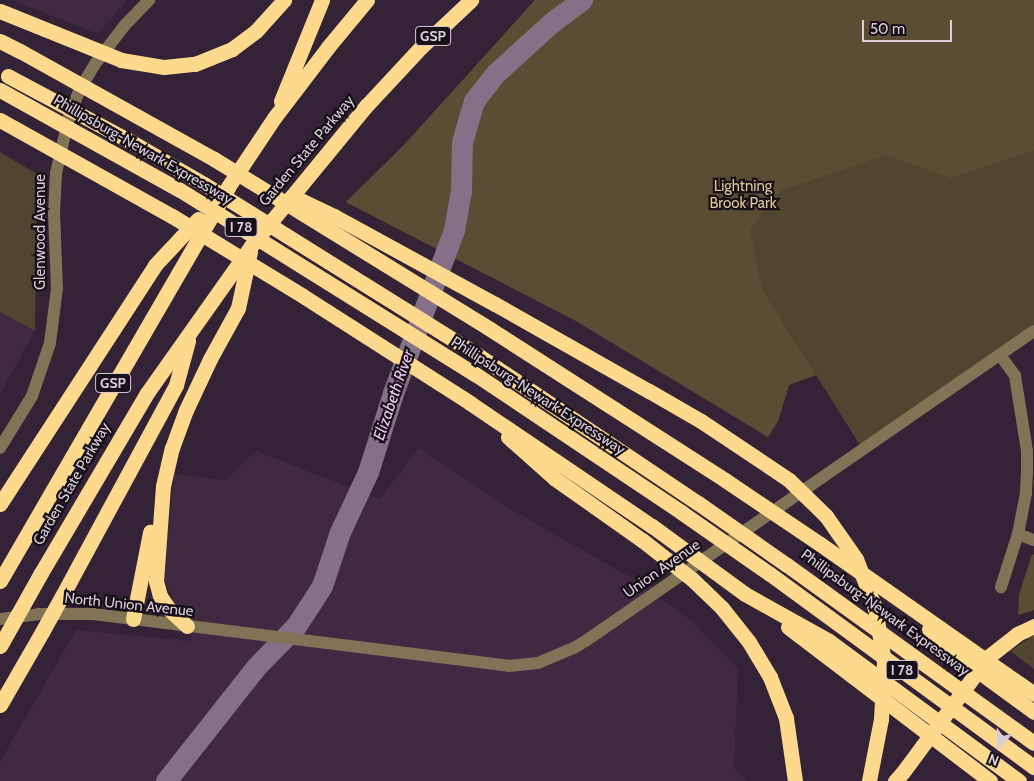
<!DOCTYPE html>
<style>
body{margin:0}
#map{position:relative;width:1034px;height:781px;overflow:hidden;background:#342336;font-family:Cabin,sans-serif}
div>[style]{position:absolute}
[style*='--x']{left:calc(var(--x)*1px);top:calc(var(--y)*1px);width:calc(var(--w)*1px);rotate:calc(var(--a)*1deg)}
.built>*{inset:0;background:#3f2a42}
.green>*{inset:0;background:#504530}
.forest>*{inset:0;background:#594d34}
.river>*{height:21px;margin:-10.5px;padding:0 10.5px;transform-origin:10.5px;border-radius:10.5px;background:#847087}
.minor>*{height:12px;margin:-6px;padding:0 6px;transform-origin:6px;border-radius:6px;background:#817356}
.highway>*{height:15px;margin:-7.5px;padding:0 7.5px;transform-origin:7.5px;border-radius:7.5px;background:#fdd98e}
.highway-bridge>*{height:15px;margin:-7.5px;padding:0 7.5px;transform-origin:7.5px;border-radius:7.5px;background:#fdd98e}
span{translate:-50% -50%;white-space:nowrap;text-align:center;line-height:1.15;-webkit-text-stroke:4.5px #171018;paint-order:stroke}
.shield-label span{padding:1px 4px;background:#171018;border:1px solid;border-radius:4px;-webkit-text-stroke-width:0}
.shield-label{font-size:14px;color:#d8cdd9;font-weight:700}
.street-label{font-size:15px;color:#d8cdd9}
.park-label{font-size:15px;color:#e0c895}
.water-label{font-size:16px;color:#f0caf6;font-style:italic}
.north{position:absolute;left:974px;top:721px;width:50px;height:50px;-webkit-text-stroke:4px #171018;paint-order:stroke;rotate:201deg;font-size:14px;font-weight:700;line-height:20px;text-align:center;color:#d8cdd9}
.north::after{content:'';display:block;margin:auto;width:18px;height:22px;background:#d8cdd9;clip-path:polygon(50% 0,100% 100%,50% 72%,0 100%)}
.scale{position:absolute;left:862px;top:20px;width:90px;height:22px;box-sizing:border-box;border:2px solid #d8cdd9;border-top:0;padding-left:6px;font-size:15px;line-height:18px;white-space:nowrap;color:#d8cdd9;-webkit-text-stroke:4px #171018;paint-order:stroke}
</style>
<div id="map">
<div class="built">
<i style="clip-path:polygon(12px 0,127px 0,98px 34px)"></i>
<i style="clip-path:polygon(0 312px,35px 331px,0 394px)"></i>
<i style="clip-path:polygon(419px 448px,517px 513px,632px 578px,693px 622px,738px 669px,734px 768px,748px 781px,0 781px,0 762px,76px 630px,192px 641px,163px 577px,175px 474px,225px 480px,256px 451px,380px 499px)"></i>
</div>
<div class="green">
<i style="clip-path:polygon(535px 0,1034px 0,1034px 330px,863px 450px,816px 375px,789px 385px,778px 421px,768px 437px,576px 321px,346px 202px,404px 145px)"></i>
<i style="clip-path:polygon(0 152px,37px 174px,35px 331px,0 312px)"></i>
<i style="clip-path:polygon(1034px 635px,1034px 669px,1010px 651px,1028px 639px,1027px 638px)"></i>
</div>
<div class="forest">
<i style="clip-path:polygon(535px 0,1034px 0,1034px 150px,951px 178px,886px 155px,782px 190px,768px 206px,750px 230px,762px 290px,816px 375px,789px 385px,778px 421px,768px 437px,576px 321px,346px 202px,404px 145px)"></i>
<i style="clip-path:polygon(1032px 554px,1034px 555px,1034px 610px,1018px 615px,1019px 595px)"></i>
</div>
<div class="river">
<i style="--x:166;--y:781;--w:145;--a:-51.7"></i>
<i style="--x:256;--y:667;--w:57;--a:-45.7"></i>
<i style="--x:296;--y:626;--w:48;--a:-57"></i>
<i style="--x:322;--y:586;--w:57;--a:-71.6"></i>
<i style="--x:340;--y:532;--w:66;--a:-65"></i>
<i style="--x:368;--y:472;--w:83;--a:-72.4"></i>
<i style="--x:393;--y:393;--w:174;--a:-69.5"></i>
<i style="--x:454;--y:230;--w:39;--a:-80"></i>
<i style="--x:461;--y:192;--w:50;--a:-88.9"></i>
<i style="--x:462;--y:142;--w:43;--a:-73.7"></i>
<i style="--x:474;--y:101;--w:36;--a:-52"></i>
<i style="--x:496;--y:73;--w:74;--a:-42.3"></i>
<i style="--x:551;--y:23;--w:39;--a:-37"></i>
</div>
<div class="minor">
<i style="--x:1000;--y:355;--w:26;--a:54"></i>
<i style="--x:1015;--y:376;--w:76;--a:80.9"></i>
<i style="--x:1027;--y:451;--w:21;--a:90"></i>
<i style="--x:1027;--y:472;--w:21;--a:93"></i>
<i style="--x:1026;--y:493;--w:42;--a:101"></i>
<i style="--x:1018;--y:534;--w:56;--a:107.8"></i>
<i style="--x:0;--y:448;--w:61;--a:-58.4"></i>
<i style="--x:32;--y:396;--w:56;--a:-71.2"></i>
<i style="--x:50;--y:343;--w:55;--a:-82.7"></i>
<i style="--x:57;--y:288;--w:75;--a:-92.3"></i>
<i style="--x:54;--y:213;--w:40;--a:-87.1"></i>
<i style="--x:56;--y:173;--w:57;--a:-76.9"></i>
<i style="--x:69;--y:117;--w:30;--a:-69"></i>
<i style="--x:80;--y:89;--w:29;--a:-59"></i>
<i style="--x:95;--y:64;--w:49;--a:-52.4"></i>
<i style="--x:125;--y:25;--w:35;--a:-46"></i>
<i style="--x:1018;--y:534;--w:17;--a:21"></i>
<i style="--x:0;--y:619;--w:38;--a:-7"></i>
<i style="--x:38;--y:614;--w:55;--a:0"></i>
<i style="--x:93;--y:614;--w:419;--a:7.1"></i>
<i style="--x:509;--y:666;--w:29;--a:-6"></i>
<i style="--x:538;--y:663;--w:39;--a:-23"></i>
<i style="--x:574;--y:648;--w:15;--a:-32"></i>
<i style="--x:587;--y:640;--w:543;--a:-34.66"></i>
</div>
<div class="highway">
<i style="--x:0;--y:41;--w:22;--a:27"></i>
<i style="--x:164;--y:67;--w:31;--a:-6"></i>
<i style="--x:195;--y:64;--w:40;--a:-22"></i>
<i style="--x:232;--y:49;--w:30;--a:-37"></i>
<i style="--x:256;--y:31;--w:42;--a:-47.9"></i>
<i style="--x:281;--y:101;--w:109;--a:-67.9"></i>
<i style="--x:303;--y:296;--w:198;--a:32.6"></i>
<i style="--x:470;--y:403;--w:220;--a:34.1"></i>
<i style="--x:495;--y:304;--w:177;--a:29.5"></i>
<i style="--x:490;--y:329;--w:279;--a:32.7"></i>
<i style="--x:479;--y:356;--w:264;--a:33.9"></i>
<i style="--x:475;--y:374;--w:248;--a:33.8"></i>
<i style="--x:508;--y:437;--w:62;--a:41.7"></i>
<i style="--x:554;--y:478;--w:108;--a:35.2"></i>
<i style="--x:0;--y:504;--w:285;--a:-57"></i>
<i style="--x:155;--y:265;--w:63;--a:-46.9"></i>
<i style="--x:820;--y:544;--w:261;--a:35"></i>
<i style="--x:787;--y:565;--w:304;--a:35.8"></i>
<i style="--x:41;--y:573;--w:209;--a:-59.5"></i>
<i style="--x:147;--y:393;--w:180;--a:-54.7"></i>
<i style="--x:251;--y:246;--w:183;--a:-50.6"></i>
<i style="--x:367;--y:105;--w:79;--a:-47"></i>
<i style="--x:421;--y:47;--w:69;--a:-43.2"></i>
<i style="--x:770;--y:574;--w:327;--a:36.2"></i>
<i style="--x:0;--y:581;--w:455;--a:-59.9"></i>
<i style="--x:228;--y:187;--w:83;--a:-56.3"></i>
<i style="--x:274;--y:118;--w:89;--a:-52.7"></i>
<i style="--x:328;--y:47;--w:61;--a:-50.3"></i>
<i style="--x:745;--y:594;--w:96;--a:29.2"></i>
<i style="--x:829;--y:641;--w:236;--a:36.4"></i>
<i style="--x:62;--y:596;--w:240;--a:-61.6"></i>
<i style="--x:176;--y:385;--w:46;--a:-74.7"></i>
<i style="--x:722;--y:608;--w:43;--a:51.5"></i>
<i style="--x:749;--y:642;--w:41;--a:59"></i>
<i style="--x:770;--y:677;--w:44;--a:68.7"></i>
<i style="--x:786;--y:718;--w:64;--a:81.9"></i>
<i style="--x:133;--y:619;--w:89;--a:-78.9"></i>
<i style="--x:187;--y:626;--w:25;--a:-137"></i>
<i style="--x:169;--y:609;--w:16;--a:-125"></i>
<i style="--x:160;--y:596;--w:16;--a:-105"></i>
<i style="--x:156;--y:581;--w:95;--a:-85.8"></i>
<i style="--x:163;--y:486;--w:39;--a:-77"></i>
<i style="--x:172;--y:448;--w:40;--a:-69.8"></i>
<i style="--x:186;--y:410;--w:56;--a:-64.8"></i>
<i style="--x:210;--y:359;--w:58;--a:-61.2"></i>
<i style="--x:238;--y:308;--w:57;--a:-77.9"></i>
<i style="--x:788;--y:627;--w:254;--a:37.3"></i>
<i style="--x:929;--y:629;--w:51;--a:41.8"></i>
<i style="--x:967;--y:663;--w:83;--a:36.2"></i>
<i style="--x:1017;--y:634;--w:19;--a:-25"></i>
<i style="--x:0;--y:705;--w:84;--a:-60.1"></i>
<i style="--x:895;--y:781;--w:12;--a:-48"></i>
</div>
<div class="highway-bridge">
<i style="--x:0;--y:11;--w:131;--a:22"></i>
<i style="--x:121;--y:60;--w:44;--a:9.2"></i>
<i style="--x:20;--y:51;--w:222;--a:29.1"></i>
<i style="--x:214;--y:159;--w:324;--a:31.6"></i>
<i style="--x:8;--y:76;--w:136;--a:28.1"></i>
<i style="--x:128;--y:140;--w:88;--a:30.1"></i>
<i style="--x:204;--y:184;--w:324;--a:32"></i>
<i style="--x:0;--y:90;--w:206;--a:29.1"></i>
<i style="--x:180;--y:190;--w:348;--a:32"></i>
<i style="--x:0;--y:120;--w:197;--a:29.2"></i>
<i style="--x:172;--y:216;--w:153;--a:31.4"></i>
<i style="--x:292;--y:196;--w:47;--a:25.5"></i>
<i style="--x:334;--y:216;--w:183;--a:28.7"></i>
<i style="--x:649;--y:391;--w:60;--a:30"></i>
<i style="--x:701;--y:421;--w:106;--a:33.8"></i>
<i style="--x:789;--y:480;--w:52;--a:44.2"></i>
<i style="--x:826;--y:516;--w:52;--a:55.1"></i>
<i style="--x:856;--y:559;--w:53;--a:68.8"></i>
<i style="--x:875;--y:608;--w:55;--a:80.5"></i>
<i style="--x:884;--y:662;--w:57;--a:93"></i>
<i style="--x:881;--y:719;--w:63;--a:101"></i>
<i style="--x:725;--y:480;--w:115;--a:34"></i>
<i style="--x:698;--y:503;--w:108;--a:34.9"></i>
<i style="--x:681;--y:512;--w:108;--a:34.9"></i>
<i style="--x:652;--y:526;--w:115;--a:36.2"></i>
<i style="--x:642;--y:540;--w:63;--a:38"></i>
<i style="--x:692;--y:579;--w:42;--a:44"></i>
<i style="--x:42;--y:632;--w:41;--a:-60.9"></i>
<i style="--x:0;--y:646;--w:84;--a:-60.7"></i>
<i style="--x:903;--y:772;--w:143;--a:-53.5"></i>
<i style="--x:988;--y:657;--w:37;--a:-38"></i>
</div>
<div class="shield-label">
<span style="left:433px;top:36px">GSP</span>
<span style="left:241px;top:227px">I 78</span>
<span style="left:113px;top:383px">GSP</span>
<span style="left:902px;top:670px">I 78</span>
</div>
<div class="street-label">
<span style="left:143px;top:150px;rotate:30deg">Phillipsburg-Newark Expressway</span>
<span style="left:307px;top:151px;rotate:-50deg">Garden State Parkway</span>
<span style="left:41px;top:232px;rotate:-90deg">Glenwood Avenue</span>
<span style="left:538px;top:396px;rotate:33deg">Phillipsburg-Newark Expressway</span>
<span style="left:72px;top:484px;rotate:-60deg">Garden State Parkway</span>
<span style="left:662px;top:569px;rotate:-35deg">Union Avenue</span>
<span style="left:129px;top:605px;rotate:6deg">North Union Avenue</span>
<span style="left:885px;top:613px;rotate:36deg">Phillipsburg-Newark Expressway</span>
</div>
<div class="park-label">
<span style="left:743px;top:195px">Lightning<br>Brook Park</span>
</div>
<div class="water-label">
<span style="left:394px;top:395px;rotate:-71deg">Elizabeth River</span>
</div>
<div class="north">N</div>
<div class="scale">50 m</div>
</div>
